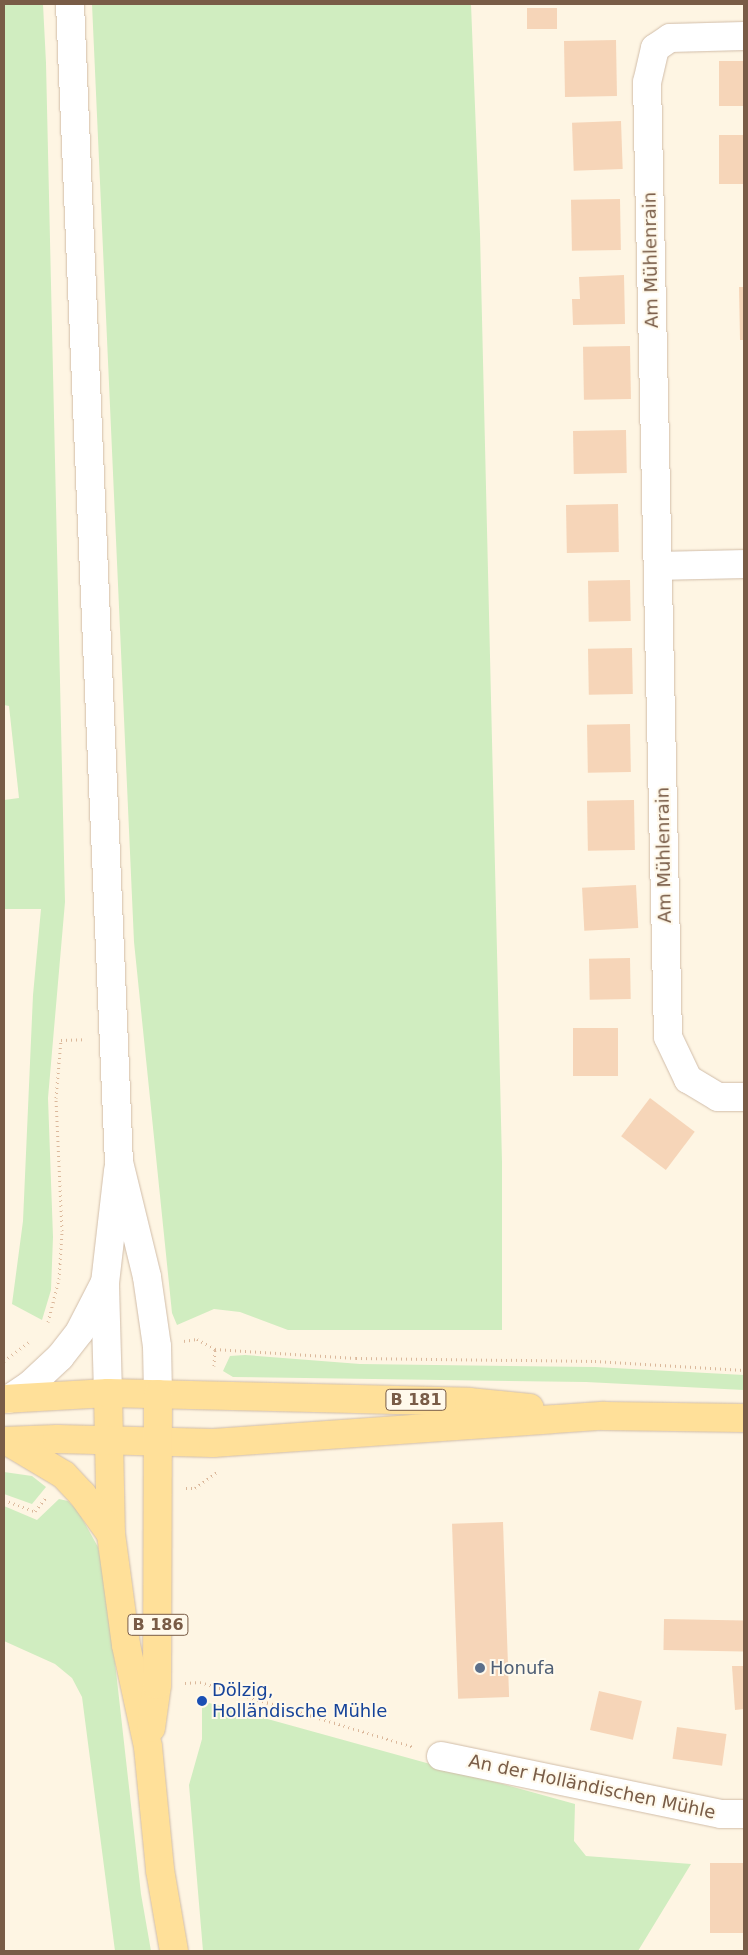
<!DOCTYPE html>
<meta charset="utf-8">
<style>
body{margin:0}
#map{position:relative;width:748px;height:1955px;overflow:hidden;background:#fef5e3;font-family:"DejaVu Sans",sans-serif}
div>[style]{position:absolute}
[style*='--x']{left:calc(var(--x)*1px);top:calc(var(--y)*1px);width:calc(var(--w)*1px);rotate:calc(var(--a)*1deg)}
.green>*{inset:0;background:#d0edc0}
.building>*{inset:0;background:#f6d5b8;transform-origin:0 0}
.path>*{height:3px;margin-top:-1.5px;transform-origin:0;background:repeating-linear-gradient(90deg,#dbb89b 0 1px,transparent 0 5px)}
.roads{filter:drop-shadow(0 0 1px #d1bda9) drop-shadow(0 0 1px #d1bda9)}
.street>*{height:28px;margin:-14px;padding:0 14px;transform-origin:14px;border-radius:14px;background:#fff}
.secondary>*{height:28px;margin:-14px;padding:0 14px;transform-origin:14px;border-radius:14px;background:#fff}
.primary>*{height:28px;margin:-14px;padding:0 14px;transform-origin:14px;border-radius:14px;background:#ffe099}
.dots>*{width:14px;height:14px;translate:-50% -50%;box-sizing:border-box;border:2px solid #fff9eb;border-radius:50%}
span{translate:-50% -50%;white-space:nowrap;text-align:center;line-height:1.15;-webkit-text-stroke:4px #fff9eb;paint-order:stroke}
.shield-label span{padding:1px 4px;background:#fff9eb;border:1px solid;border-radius:4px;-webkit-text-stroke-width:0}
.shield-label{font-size:16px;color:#795c47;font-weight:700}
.street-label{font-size:18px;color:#795c47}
.service-label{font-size:18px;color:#4e5e75}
.left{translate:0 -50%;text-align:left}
.transit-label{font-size:18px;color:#164399}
.frame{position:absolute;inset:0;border:5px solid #795c47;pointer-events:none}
</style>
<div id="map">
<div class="green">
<i style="clip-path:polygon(4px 4px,43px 4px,46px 63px,65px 902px,48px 1098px,53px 1237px,51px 1290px,42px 1320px,12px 1304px,23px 1221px,33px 995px,41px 909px,4px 909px,4px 800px,19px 798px,9px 706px,4px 705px)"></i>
<i style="clip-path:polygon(92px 4px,471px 4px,480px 234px,502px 1162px,502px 1330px,288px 1330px,240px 1312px,214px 1309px,177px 1325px,172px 1313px,134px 942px)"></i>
<i style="clip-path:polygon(245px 1355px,360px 1364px,595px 1367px,744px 1375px,744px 1390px,586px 1382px,233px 1377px,223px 1371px,230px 1356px)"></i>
<i style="clip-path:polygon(4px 1472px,32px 1476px,46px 1487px,32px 1504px,4px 1494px)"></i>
<i style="clip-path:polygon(59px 1499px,68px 1501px,78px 1511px,98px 1547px,107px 1591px,141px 1894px,151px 1951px,115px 1951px,82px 1697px,72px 1678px,55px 1664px,4px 1641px,4px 1506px,37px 1520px)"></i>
<i style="clip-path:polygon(202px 1701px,575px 1804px,574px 1841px,586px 1856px,691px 1864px,638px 1951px,203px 1951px,189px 1785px,202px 1739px)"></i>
</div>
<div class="building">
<i style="left:527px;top:8px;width:30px;height:21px"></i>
<i style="left:616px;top:40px;width:56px;height:52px;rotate:89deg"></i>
<i style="left:744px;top:61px;width:45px;height:25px;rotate:90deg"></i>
<i style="left:621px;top:121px;width:48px;height:49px;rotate:88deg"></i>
<i style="left:744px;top:135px;width:49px;height:25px;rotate:90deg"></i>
<i style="left:620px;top:199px;width:51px;height:49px;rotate:89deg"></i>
<i style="clip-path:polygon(624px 275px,625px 324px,573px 325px,572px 299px,580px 299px,579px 277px)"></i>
<i style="clip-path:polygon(739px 287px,744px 287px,744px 340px,740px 340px)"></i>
<i style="left:630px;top:346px;width:53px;height:47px;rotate:89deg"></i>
<i style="left:626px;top:430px;width:43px;height:53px;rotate:89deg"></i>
<i style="left:618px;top:504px;width:48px;height:52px;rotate:89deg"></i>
<i style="left:630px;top:580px;width:41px;height:42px;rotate:89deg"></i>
<i style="left:632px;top:648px;width:46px;height:44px;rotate:89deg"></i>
<i style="left:630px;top:724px;width:48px;height:43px;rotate:89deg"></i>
<i style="left:634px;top:800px;width:50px;height:47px;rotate:89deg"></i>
<i style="left:636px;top:885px;width:43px;height:54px;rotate:87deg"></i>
<i style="left:630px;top:958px;width:41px;height:41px;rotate:89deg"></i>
<i style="left:573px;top:1028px;width:45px;height:48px"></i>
<i style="left:650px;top:1098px;width:56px;height:48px;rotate:37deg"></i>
<i style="left:503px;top:1522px;width:175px;height:51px;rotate:88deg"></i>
<i style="left:664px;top:1619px;width:80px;height:31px;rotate:1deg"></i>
<i style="clip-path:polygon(732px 1666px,744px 1666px,744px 1709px,735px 1710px)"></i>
<i style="left:599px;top:1691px;width:44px;height:40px;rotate:13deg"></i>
<i style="left:677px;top:1727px;width:50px;height:32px;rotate:8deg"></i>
<i style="left:710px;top:1863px;width:34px;height:70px"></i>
</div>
<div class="path">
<i style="--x:48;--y:1322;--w:44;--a:-75.7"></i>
<i style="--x:59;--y:1279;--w:48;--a:-86.4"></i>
<i style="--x:62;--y:1231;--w:133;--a:-92.6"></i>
<i style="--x:56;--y:1098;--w:58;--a:-85.1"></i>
<i style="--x:61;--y:1040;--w:24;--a:-2"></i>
<i style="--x:184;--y:1341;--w:13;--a:-9"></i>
<i style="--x:197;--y:1339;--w:21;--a:29"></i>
<i style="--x:215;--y:1349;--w:141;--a:3.7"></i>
<i style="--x:356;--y:1358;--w:239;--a:0.7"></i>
<i style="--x:595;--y:1361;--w:149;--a:3.5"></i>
<i style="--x:4;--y:1361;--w:34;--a:-37"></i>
<i style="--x:214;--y:1366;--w:17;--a:-87"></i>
<i style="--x:186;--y:1488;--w:9;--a:0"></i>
<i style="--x:195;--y:1488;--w:27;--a:-36"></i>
<i style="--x:4;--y:1500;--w:33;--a:20"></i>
<i style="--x:35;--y:1511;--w:19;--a:-51"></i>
<i style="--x:185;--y:1683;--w:15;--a:-4"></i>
<i style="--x:200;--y:1682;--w:224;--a:16.9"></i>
</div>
<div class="roads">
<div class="street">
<i style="--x:744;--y:36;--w:74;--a:178.5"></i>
<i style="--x:670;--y:38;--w:18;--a:146"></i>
<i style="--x:655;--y:48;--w:35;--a:103"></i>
<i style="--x:647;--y:82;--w:955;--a:88.74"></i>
<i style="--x:668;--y:1037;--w:47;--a:64.5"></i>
<i style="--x:688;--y:1079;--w:35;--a:31"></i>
<i style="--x:718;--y:1097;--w:26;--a:0"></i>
<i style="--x:658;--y:566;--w:86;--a:-1.3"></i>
<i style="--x:441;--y:1756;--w:286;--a:11.7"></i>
<i style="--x:721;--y:1814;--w:23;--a:0"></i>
</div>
<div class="secondary">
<i style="--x:70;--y:4;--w:1159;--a:87.58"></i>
<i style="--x:119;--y:1162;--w:118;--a:76.3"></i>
<i style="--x:147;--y:1277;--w:70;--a:81.8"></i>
<i style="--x:157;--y:1346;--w:48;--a:88.8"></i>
<i style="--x:108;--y:1393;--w:110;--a:-91.6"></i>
<i style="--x:105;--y:1283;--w:114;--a:-83.4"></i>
<i style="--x:9;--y:1399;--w:25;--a:-34"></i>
<i style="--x:30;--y:1385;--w:41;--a:-43"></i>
<i style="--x:60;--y:1357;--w:33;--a:-52"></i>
<i style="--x:80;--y:1331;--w:53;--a:-62.9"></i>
</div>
<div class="primary">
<i style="--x:108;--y:1393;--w:141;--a:88.8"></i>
<i style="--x:111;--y:1534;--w:112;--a:82.3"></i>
<i style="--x:126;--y:1645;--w:104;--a:77.8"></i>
<i style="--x:148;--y:1747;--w:124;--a:84.4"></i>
<i style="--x:160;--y:1870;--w:82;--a:80.2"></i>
<i style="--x:4;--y:1399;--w:104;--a:-3.3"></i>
<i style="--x:108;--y:1393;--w:361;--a:1.4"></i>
<i style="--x:469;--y:1402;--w:61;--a:5.6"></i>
<i style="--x:4;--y:1441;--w:53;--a:-2.2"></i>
<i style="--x:57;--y:1439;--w:156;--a:1.5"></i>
<i style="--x:213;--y:1443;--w:392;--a:-4"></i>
<i style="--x:604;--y:1416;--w:140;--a:0.8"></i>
<i style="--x:7;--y:1441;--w:66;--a:30.8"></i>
<i style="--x:64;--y:1475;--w:26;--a:47"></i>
<i style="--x:82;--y:1494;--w:49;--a:54.1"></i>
<i style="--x:151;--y:1728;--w:43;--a:-82.1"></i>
<i style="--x:157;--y:1685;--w:291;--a:-89.8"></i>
</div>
</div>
<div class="dots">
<i style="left:480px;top:1668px;background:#5c6f8a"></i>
<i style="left:202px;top:1701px;background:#1a4fb4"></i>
</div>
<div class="shield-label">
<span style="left:416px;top:1400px">B 181</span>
<span style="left:158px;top:1625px">B 186</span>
</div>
<div class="street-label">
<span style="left:651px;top:260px;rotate:-91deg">Am Mühlenrain</span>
<span style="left:664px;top:855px;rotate:-91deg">Am Mühlenrain</span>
<span style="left:592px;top:1787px;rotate:12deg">An der Holländischen Mühle</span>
</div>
<div class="service-label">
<span class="left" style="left:490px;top:1668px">Honufa</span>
</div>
<div class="transit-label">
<span class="left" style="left:212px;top:1701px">Dölzig,<br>Holländische Mühle</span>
</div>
<div class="frame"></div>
</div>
